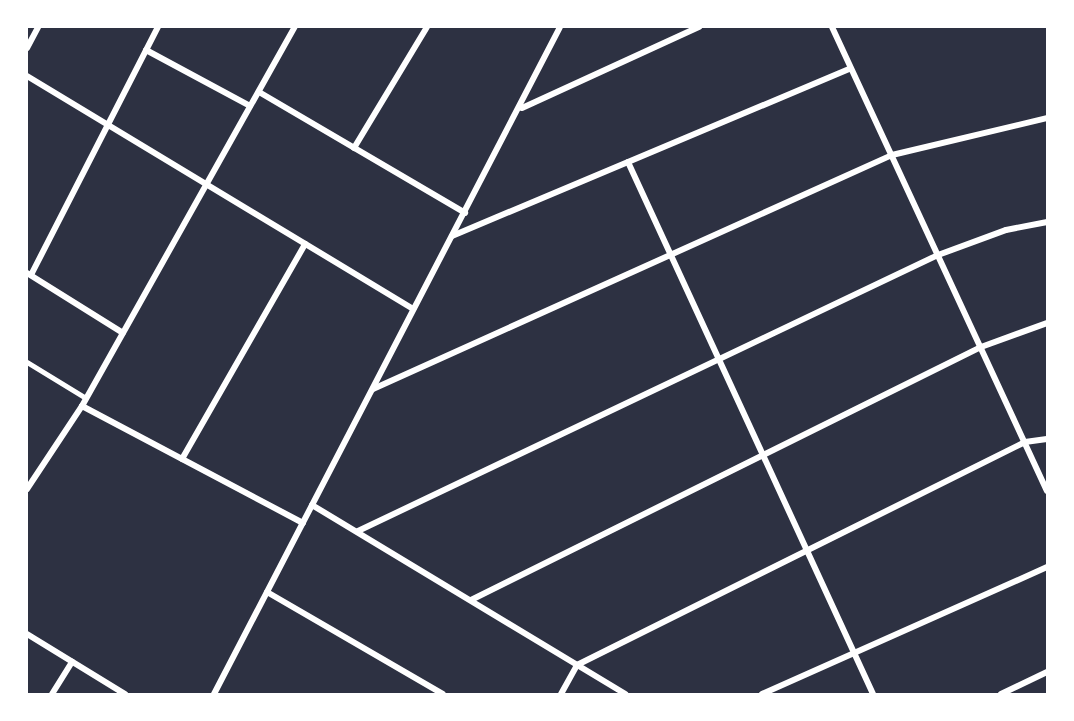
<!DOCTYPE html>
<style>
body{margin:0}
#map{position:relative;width:1074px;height:721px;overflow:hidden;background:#2d3142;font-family:Rubik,sans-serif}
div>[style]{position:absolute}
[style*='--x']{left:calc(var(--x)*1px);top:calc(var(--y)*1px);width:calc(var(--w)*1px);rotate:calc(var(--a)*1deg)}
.service>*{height:4.5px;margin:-2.25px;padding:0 2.25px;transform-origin:2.25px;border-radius:2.25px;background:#fff}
.minor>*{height:6px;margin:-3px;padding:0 3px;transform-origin:3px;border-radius:3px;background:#fff}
span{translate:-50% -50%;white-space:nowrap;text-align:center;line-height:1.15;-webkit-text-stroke:5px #fff;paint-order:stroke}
.frame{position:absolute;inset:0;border:28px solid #fff;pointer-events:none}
</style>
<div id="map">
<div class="service">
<i style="--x:27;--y:362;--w:69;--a:31.4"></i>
</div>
<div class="minor">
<i style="--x:832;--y:27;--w:511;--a:65.14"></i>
<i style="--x:27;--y:48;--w:24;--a:-62"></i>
<i style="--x:146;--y:50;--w:118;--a:28.3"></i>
<i style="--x:27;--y:76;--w:451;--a:31.1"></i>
<i style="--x:259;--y:92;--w:239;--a:30.4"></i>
<i style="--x:522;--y:108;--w:195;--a:-24.6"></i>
<i style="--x:354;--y:148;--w:141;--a:-58.9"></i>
<i style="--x:628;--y:162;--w:586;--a:65.27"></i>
<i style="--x:452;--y:236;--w:432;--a:-22.8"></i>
<i style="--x:27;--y:273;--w:113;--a:32"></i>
<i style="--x:31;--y:275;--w:279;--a:-62.9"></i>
<i style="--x:373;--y:389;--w:569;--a:-24.27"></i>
<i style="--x:892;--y:155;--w:159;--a:-13.4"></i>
<i style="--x:82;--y:406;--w:250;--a:27.9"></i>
<i style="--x:182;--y:459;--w:248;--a:-60.2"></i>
<i style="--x:27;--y:489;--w:100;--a:-56.5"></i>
<i style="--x:82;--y:406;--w:435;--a:-60.7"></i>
<i style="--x:312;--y:505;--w:366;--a:31.1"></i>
<i style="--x:358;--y:531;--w:642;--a:-25.45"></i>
<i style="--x:938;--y:255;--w:72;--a:-20.2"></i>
<i style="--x:1006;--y:230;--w:42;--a:-11"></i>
<i style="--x:267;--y:592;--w:203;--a:30.1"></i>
<i style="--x:471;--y:600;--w:569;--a:-26.39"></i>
<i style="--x:981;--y:347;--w:70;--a:-20"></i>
<i style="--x:27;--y:634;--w:115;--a:31.5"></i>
<i style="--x:52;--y:694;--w:38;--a:-58"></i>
<i style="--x:214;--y:694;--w:751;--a:-62.58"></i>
<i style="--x:561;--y:694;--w:33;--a:-61"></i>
<i style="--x:577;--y:665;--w:500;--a:-26.46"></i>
<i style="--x:1025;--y:442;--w:22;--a:-8"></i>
<i style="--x:762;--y:694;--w:312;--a:-24"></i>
<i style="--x:1001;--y:694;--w:51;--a:-25.6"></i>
</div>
<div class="frame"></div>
</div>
